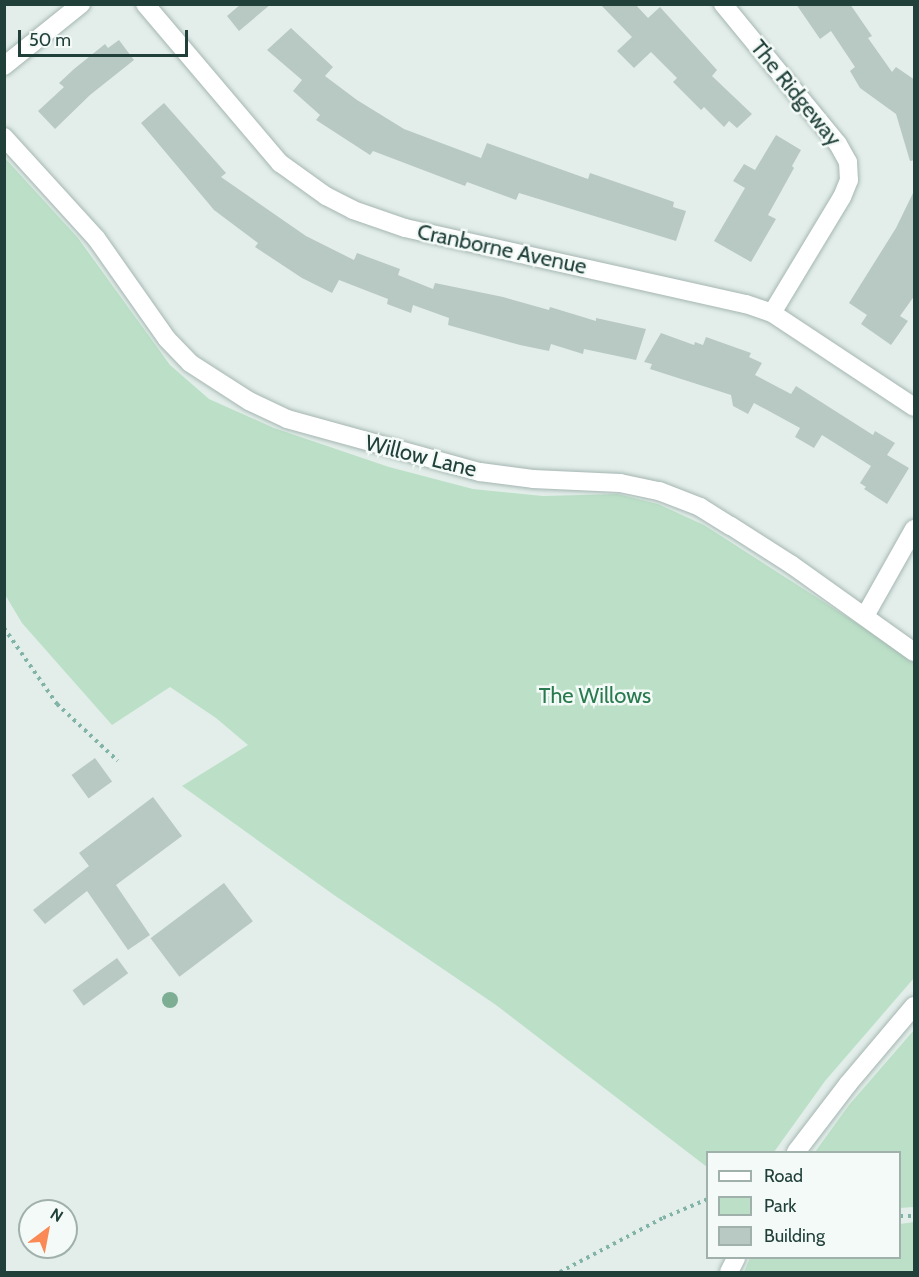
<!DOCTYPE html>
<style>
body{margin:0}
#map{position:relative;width:919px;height:1277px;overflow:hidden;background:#e3eeea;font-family:Cabin,sans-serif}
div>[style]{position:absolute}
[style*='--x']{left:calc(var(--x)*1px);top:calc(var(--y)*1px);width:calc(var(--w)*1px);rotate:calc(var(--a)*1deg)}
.green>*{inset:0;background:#bbe0c7}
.building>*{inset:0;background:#b8c9c3;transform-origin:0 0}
.path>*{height:4px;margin-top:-2px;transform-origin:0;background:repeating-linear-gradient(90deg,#82b3a7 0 3px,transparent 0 7.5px)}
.roads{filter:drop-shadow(0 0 2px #a5b6b2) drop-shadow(0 0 2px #a5b6b2)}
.street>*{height:18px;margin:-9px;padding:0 9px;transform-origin:9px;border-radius:9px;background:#fff}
.secondary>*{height:18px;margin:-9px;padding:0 9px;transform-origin:9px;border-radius:9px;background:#fff}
.trees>*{width:16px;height:16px;margin:-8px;border-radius:50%;background:#7dae94}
span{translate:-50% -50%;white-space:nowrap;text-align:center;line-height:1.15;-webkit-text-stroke:5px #f4faf7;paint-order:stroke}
.street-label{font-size:22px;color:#21403a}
.park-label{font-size:22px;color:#297a4e}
.frame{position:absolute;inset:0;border:6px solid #21403a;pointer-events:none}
.legend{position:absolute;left:706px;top:1151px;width:195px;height:108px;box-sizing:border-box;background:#f4faf7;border:2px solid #a0b0ab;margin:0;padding:8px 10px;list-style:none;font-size:18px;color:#21403a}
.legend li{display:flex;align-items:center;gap:12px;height:30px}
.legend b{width:30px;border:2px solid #a0b0ab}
.north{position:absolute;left:18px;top:1199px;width:60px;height:60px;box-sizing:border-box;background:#f4faf7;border:2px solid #a0b0ab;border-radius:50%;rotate:32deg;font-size:16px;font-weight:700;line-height:24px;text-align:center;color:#21403a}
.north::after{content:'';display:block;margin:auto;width:21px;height:27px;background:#fa8955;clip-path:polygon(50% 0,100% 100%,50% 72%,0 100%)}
.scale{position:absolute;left:18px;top:30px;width:170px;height:27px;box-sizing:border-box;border:3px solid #21403a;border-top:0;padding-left:8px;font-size:18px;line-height:21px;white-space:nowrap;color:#21403a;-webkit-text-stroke:4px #f4faf7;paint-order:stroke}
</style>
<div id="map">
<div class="green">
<i style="clip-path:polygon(4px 157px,78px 238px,170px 365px,209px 399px,274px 428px,389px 467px,473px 489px,543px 496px,618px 494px,658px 504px,704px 525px,914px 660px,914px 978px,825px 1081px,774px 1152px,708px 1152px,707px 1167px,496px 1005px,334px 895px,182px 786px,248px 745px,216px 718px,170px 687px,112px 725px,22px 623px,4px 593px)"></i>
<i style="clip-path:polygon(914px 1030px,914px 1207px,900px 1208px,900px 1152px,815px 1152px,849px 1105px)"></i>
<i style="clip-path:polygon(914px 1222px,914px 1272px,744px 1272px,750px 1258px,900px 1258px,900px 1224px)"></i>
</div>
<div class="building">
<i style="clip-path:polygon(241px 4px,271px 4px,239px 31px,227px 16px)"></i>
<i style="clip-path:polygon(600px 4px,635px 4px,648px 18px,660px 7px,717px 70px,712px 76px,752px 114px,737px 128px,729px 121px,724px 127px,704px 107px,701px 110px,673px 82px,677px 78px,651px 52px,634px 68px,617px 51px,632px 37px)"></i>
<i style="clip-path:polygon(796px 4px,850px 4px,872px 36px,868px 38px,892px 72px,896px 67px,915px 80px,915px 160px,910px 161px,896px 114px,860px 88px,850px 71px,855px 67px,831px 31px,820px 39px)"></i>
<i style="clip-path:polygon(291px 28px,333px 67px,325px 76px,357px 100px,404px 129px,481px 158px,487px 143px,588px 179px,590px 173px,674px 202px,673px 207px,686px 211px,676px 241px,519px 193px,516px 200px,467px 182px,465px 186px,373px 151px,370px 155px,316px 120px,320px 115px,293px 91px,302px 80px,267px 50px)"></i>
<i style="clip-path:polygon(119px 40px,134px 60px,90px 95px,55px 129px,38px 111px,64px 87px,59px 83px,74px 69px,105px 44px,108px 48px)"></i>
<i style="clip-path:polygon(164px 103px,226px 173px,221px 177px,306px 236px,354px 260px,357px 253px,400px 269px,398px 275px,433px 289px,435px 283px,503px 297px,549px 310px,550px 307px,596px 321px,596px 318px,646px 329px,636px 360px,584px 349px,583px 354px,551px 344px,549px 351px,520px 345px,448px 325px,449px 318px,413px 305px,411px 313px,387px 304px,388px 299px,339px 280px,332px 293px,302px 278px,255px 247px,258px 243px,214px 210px,141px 123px)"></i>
<i style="clip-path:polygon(776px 135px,801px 150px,792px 166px,794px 168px,768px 215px,776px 219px,751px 262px,714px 241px,745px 188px,733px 181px,744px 164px,755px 170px)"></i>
<i style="clip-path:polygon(915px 189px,915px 295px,900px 316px,908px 321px,891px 345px,861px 324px,867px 315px,849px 303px,896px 228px)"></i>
<i style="clip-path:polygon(661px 333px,694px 345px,695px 342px,703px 345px,706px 337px,751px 353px,749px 357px,762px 363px,755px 375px,791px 394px,796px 386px,873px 435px,875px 431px,895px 443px,887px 455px,909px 468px,887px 504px,864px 489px,866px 487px,860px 483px,871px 466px,822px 435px,814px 448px,795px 437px,800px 428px,754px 403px,748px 414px,733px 406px,731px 395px,650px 369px,652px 364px,644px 362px)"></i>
<i style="left:95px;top:758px;width:29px;height:29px;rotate:54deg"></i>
<i style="clip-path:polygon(153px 797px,182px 836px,116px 885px,150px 935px,128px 950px,87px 891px,45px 924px,33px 910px,89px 866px,79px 853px)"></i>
<i style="left:224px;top:883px;width:48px;height:92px;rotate:53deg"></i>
<i style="left:117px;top:958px;width:19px;height:55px;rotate:54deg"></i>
</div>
<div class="path">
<i style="--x:4;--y:628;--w:93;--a:55.1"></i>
<i style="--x:57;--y:704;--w:83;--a:43.1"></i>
<i style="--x:900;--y:1216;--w:14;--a:0"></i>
<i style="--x:560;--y:1272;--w:116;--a:-27.7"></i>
<i style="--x:663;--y:1218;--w:49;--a:-22.9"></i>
</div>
<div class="roads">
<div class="street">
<i style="--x:145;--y:4;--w:209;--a:49.7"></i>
<i style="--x:280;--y:163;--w:57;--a:35.7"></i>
<i style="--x:326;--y:196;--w:30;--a:27"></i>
<i style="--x:353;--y:210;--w:55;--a:19.1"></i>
<i style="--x:405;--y:228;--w:349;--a:12.6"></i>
<i style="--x:746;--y:304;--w:28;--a:19"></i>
<i style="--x:772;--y:313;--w:170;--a:33.5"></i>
<i style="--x:723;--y:4;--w:181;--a:50.6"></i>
<i style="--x:838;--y:144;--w:21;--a:61"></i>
<i style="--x:848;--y:162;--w:18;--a:87"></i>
<i style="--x:849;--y:180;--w:18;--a:112"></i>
<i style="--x:842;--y:197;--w:135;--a:121.1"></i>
<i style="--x:4;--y:66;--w:99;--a:-38.8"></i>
<i style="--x:865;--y:616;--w:100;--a:-60.6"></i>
<i style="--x:796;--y:1152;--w:86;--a:-52.6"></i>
<i style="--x:848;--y:1084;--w:102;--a:-49.8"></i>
<i style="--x:729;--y:1272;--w:16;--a:-63"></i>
</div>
<div class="secondary">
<i style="--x:4;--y:137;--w:137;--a:47.7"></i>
<i style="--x:96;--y:238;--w:123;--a:54.9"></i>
<i style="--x:167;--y:339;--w:33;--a:46"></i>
<i style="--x:190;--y:363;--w:70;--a:32.8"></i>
<i style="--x:249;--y:401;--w:42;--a:25.3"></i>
<i style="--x:287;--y:419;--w:200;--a:15.4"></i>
<i style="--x:480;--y:472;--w:53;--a:7.5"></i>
<i style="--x:533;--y:479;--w:87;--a:2.6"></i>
<i style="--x:620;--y:483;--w:40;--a:12"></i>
<i style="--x:659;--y:491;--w:44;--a:21.3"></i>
<i style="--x:700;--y:507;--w:36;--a:32"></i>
<i style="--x:731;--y:526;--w:72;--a:32.6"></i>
<i style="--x:792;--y:565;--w:150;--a:35.5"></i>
</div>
</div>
<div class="trees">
<i style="left:170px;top:1000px"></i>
</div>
<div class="street-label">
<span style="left:796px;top:93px;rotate:51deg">The Ridgeway</span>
<span style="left:502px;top:249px;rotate:12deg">Cranborne Avenue</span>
<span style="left:421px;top:456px;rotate:14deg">Willow Lane</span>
</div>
<div class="park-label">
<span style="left:595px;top:696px">The Willows</span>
</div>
<div class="frame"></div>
<ul class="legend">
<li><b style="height:8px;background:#fff"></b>Road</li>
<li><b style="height:16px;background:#bbe0c7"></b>Park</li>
<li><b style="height:16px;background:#b8c9c3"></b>Building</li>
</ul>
<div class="north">N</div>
<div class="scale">50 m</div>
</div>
